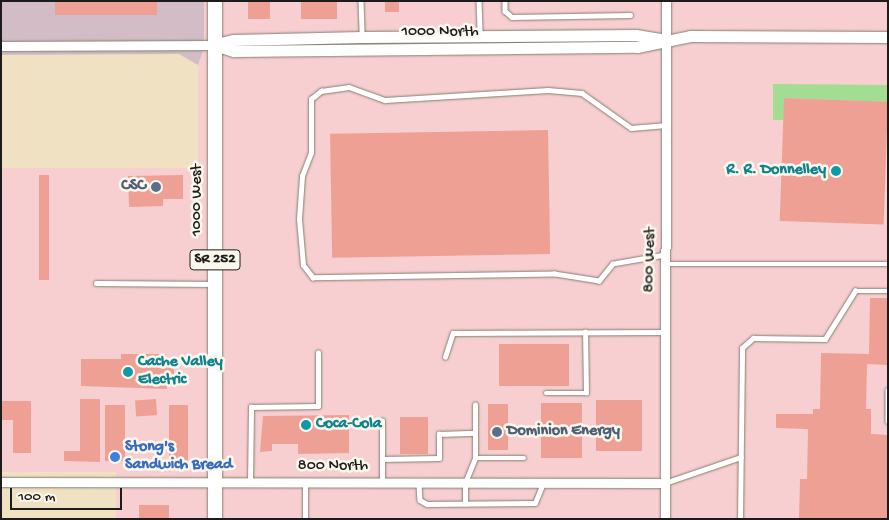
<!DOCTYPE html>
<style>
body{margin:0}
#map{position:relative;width:889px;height:520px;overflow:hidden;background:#f0e1c2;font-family:"Gochi Hand",sans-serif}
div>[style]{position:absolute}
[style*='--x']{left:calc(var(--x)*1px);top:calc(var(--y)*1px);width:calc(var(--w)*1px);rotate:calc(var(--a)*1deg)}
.built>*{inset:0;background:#f7cfd1}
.industrial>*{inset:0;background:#d2bdc6}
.green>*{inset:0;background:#a2dd91}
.building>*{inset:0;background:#efa095;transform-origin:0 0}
.roads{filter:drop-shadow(0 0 1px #867e6f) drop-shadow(0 0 1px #867e6f)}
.service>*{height:4.5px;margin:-2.25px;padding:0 2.25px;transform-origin:2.25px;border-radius:2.25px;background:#fff}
.minor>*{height:9px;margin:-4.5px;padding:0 4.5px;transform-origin:4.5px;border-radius:4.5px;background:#fff}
.tertiary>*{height:11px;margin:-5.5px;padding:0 5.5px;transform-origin:5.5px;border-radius:5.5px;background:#fff}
.primary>*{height:14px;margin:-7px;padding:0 7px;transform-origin:7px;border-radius:7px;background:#fff}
.dots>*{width:14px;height:14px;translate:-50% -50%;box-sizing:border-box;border:2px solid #fbf7ec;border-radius:50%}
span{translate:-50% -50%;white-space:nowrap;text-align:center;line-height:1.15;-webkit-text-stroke:5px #fbf7ec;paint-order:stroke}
.shield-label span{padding:1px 4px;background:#fbf7ec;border:1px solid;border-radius:4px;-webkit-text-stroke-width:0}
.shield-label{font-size:15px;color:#1c1c1c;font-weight:700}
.street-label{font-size:16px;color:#1c1c1c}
.culture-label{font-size:16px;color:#0d838f;font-weight:700}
.right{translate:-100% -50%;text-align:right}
.left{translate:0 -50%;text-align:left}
.service-label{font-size:16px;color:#4e5e75;font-weight:700}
.shop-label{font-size:16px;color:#366cbe;font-weight:700}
.frame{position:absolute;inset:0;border:2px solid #1c1c1c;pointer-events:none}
.scale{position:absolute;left:10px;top:488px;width:112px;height:22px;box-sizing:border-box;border:2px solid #1c1c1c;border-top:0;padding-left:6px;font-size:15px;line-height:18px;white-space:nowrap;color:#1c1c1c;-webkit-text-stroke:4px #fbf7ec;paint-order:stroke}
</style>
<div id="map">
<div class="built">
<i style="clip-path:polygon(204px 1px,888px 1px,888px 519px,116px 519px,116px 472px,1px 472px,1px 168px,198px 168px,198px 65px,204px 48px)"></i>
</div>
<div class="industrial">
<i style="clip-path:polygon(1px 1px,204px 1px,204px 48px,198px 65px,179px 54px,1px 55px)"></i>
</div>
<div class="green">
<i style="clip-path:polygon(773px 84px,888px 85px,888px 102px,785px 98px,784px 120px,773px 120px)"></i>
</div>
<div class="building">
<i style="left:55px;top:1px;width:102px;height:14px"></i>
<i style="left:248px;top:1px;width:22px;height:18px"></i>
<i style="left:301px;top:1px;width:36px;height:18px"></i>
<i style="left:385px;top:1px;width:14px;height:11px"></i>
<i style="left:784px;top:98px;width:104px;height:123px;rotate:2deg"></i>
<i style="left:548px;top:130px;width:124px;height:218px;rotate:89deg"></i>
<i style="left:39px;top:175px;width:10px;height:105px"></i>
<i style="clip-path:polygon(183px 175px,183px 199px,163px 199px,163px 206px,129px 207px,128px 176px)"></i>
<i style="clip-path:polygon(870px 298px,888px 298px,888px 365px,867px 364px,866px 409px,871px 409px,871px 434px,888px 435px,888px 519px,799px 519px,800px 479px,807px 479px,808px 429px,776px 428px,776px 414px,813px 414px,813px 409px,820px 409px,821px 353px,869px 354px)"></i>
<i style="left:499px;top:344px;width:70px;height:42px"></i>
<i style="clip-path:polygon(121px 354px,166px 354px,166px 365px,174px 365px,174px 379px,167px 379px,167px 389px,81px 386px,81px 359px,121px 359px)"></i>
<i style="clip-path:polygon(80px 399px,100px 399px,100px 462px,64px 461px,64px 451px,80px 451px)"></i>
<i style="left:156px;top:399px;width:16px;height:21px;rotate:86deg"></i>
<i style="left:596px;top:400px;width:46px;height:51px"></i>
<i style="clip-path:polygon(1px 401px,31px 401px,31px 453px,13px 453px,13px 420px,1px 420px)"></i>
<i style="left:582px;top:403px;width:55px;height:41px;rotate:90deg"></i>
<i style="left:488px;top:404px;width:20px;height:46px"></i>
<i style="left:105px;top:405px;width:20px;height:56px"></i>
<i style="left:169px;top:405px;width:19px;height:56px"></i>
<i style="clip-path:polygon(349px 415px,349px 453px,298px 454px,298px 444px,272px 444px,272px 451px,260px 452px,263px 416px)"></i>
<i style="left:400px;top:417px;width:28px;height:37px"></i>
<i style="left:139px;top:505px;width:30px;height:14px"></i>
</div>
<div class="roads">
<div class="service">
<i style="--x:361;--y:1;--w:35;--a:88"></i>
<i style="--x:479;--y:1;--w:34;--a:88"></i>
<i style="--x:505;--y:1;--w:10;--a:90"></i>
<i style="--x:505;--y:11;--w:9;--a:41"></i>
<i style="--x:512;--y:17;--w:118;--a:-1"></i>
<i style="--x:665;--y:255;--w:53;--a:170.2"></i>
<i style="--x:613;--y:264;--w:22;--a:129"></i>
<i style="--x:599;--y:281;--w:45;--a:-171"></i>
<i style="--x:555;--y:274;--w:242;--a:179.1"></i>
<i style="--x:313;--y:278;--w:16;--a:-128"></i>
<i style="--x:303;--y:265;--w:46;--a:-95"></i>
<i style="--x:299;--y:219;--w:43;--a:-86"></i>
<i style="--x:302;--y:176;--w:25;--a:-69"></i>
<i style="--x:311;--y:153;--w:54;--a:-90"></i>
<i style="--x:311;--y:99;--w:13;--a:-39"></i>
<i style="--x:321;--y:91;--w:28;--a:-8"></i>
<i style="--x:349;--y:87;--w:38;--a:20"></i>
<i style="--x:385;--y:100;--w:163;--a:-3.5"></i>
<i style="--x:548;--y:90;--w:34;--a:5"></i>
<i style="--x:582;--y:93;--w:60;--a:35.5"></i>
<i style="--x:631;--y:128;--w:35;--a:-5"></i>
<i style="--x:666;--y:264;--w:222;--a:0"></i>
<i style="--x:96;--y:283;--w:118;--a:0.5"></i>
<i style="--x:445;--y:357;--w:25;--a:-72"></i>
<i style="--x:453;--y:333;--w:212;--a:-0.3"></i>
<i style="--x:888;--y:390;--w:31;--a:90"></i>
<i style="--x:546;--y:393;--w:40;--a:0"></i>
<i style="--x:586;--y:393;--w:61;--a:-90.9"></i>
<i style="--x:475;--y:458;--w:49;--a:0"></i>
<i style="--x:382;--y:459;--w:57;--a:-1"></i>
<i style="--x:439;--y:458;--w:24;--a:-90"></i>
<i style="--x:439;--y:434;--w:36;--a:-2"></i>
<i style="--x:250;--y:482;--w:75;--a:-89.2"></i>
<i style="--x:251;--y:407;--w:67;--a:-0.9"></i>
<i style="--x:318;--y:406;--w:53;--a:-90"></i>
<i style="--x:382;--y:482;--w:61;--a:-90"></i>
<i style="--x:419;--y:483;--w:17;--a:87"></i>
<i style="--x:420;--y:500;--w:8;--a:30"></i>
<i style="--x:427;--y:504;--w:108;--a:-0.5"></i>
<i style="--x:535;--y:503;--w:22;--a:-68"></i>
<i style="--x:665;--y:483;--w:80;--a:-18.9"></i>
<i style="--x:465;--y:504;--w:21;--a:-90"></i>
<i style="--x:465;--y:483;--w:27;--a:-68"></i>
<i style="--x:475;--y:458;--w:53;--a:-90"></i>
<i style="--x:305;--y:519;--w:36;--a:-90"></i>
<i style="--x:740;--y:519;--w:171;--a:-89.3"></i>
<i style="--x:742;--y:348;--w:15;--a:-42"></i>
<i style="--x:753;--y:338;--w:72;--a:0.8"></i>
<i style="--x:825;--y:339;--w:57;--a:-58"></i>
<i style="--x:855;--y:291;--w:33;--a:0"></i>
</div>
<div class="minor">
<i style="--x:1;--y:46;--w:214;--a:-0.3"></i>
<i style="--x:1;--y:482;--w:664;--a:0.09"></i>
<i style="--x:665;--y:519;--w:518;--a:-89.89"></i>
</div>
<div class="tertiary">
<i style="--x:216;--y:44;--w:17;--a:-13"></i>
<i style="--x:233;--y:40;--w:129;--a:-1.3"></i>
<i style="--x:362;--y:37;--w:274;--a:-0.4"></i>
<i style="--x:636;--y:35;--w:26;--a:9"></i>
<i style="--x:215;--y:45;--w:20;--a:18"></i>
<i style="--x:234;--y:51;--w:403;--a:-0.6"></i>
<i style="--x:637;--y:47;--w:54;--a:-11.7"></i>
<i style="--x:690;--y:36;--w:198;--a:0.3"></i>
</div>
<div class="primary">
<i style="--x:215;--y:519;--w:518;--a:-90"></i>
</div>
</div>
<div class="dots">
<i style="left:836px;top:171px;background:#0f9aa8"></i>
<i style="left:156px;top:187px;background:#5c6f8a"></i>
<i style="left:128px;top:372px;background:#0f9aa8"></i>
<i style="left:306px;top:425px;background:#0f9aa8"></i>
<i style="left:497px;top:432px;background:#5c6f8a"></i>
<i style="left:115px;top:457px;background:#3f7fe0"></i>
</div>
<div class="shield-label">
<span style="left:215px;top:260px">SR 252</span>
</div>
<div class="street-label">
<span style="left:440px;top:33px">1000 North</span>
<span style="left:198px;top:200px;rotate:-90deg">1000 West</span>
<span style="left:651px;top:260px;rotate:-89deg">800 West</span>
<span style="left:333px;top:467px">800 North</span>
</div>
<div class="culture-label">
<span class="right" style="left:826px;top:171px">R. R. Donnelley</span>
<span class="left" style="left:138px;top:372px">Cache Valley<br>Electric</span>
<span class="left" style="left:316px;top:425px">Coca-Cola</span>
</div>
<div class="service-label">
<span class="right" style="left:146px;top:187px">CSC</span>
<span class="left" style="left:507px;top:432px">Dominion Energy</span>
</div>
<div class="shop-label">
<span class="left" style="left:125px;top:457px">Stong's<br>Sandwich Bread</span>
</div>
<div class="frame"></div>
<div class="scale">100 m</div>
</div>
